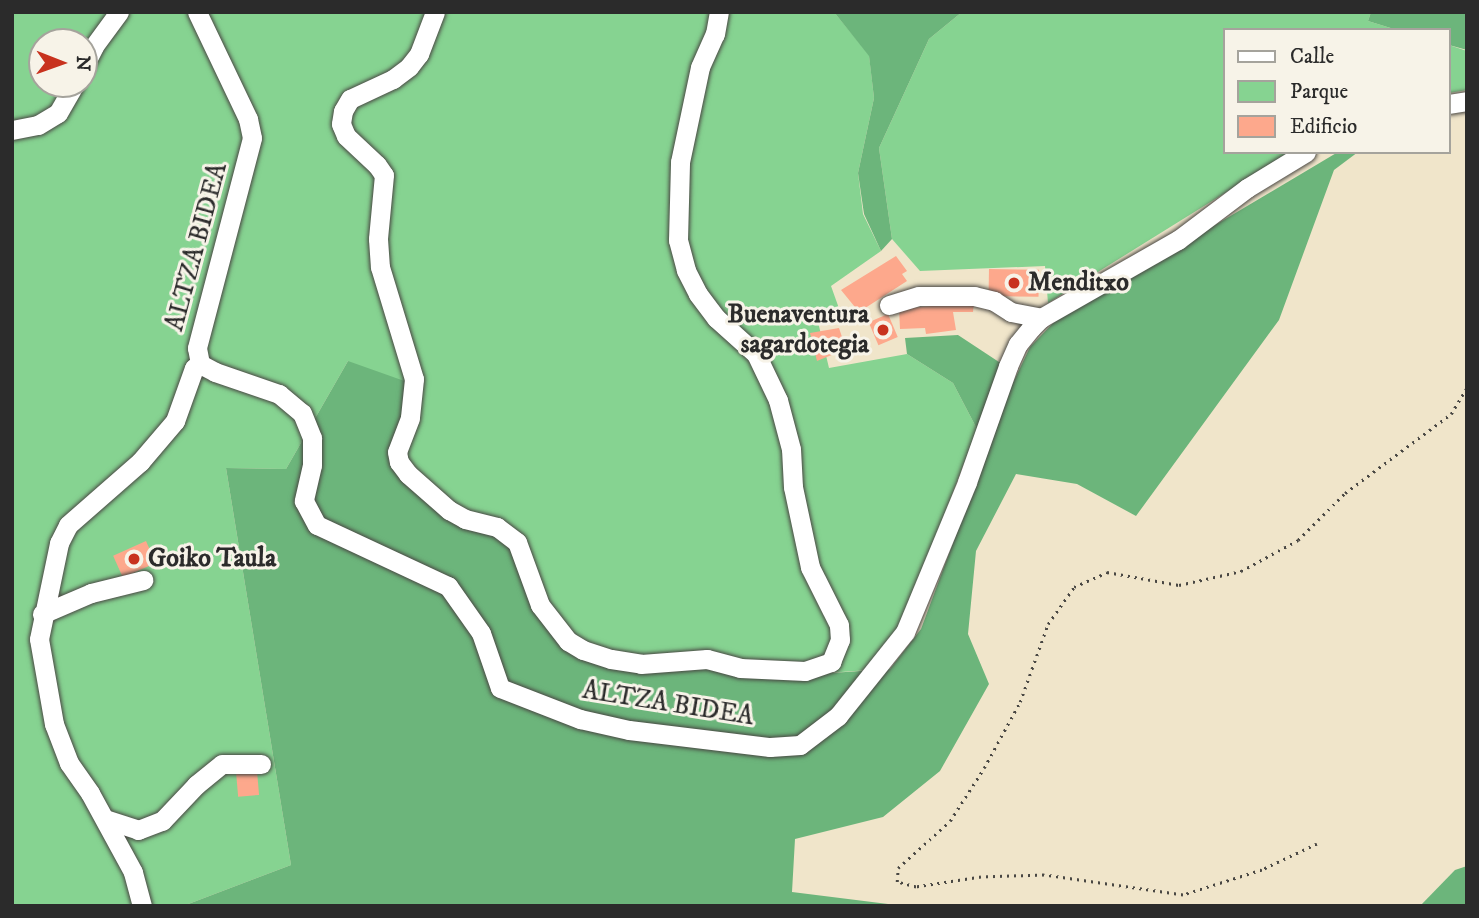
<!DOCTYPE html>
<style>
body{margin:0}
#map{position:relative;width:1479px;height:918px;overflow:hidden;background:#f0e5ca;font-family:"IM FELL DW Pica",serif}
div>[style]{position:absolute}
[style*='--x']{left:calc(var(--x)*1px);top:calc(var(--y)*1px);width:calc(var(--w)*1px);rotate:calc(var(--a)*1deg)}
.green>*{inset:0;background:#86d391}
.forest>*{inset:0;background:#6cb57b}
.building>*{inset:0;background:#fda88c;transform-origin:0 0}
.path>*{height:2.5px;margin-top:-1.25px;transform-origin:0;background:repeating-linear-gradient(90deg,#494743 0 2px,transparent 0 7px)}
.roads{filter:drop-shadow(0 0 2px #494743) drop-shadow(0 0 2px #494743)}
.minor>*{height:19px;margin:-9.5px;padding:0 9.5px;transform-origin:9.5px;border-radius:9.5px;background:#fff}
.dots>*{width:19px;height:19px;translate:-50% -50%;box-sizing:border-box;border:4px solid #f7f3e8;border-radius:50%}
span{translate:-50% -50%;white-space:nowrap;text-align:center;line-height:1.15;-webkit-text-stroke:6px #f7f3e8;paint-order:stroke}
.street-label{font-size:26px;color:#2b2b2b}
.poi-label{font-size:26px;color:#2b2b2b;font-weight:700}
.left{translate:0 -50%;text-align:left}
.right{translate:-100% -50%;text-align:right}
.frame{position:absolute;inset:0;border:14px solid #2b2b2b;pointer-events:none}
.legend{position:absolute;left:1223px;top:28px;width:228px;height:126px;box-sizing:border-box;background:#f7f3e8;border:2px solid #a5a39c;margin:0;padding:9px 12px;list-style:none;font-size:21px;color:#2b2b2b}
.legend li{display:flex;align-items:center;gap:14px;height:35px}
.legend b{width:35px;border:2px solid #a5a39c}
.north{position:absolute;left:28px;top:28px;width:70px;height:70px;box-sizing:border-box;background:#f7f3e8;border:2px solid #a5a39c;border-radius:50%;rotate:91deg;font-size:19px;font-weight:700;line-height:28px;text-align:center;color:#2b2b2b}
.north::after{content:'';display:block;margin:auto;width:24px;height:32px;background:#c8321e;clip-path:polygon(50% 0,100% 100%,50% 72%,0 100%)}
</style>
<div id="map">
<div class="green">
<i style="clip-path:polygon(evenodd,12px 12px,834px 12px,869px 55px,874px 98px,858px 173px,863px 214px,881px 251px,831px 286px,841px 314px,818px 322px,829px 368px,907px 354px,953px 383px,977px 429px,901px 629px,869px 670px,772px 677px,576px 653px,392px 461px,348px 361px,286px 469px,226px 468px,291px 865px,183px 906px,14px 906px,12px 12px,42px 42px,84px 42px,84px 84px,42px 84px,42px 42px)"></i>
<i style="clip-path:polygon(962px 12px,1371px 12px,1368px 21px,1397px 30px,1225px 30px,1225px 152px,1291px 152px,1048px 303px,1045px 266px,920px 271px,892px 239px,879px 148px,929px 39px)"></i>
<i style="clip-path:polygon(1449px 45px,1467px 51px,1467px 90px,1449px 93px)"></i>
</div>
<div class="forest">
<i style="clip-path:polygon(834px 12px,962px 12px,929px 39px,879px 148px,892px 239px,881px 251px,864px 214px,858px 173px,874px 98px,869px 56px)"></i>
<i style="clip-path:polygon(1371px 12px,1467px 12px,1467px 50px,1449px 45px,1449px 30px,1397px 30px,1368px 21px)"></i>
<i style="clip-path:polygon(1338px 152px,1358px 152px,1334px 170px,1279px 320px,1136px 516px,1077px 484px,1016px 474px,976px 551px,968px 634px,989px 684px,940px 771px,883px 817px,795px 839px,792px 892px,904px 906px,183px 906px,291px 865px,226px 468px,286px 469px,348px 361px,410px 383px,392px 461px,509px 539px,576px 653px,772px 677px,890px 669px,921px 629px,1011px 387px,1030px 347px,1057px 319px)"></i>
<i style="clip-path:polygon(958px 335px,1002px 364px,977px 429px,953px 383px,907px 354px,905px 338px)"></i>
<i style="clip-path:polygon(1467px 866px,1467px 906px,1420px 906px,1455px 870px)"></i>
</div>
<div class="building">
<i style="clip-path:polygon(896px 256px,907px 271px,902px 274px,907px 281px,859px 312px,841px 290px)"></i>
<i style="left:989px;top:269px;width:50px;height:27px;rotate:1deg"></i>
<i style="clip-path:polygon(974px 302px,973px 312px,953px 312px,956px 330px,926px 334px,925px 328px,900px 329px,899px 309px)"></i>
<i style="left:888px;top:314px;width:25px;height:21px;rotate:67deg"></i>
<i style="clip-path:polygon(839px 328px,846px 349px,817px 361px,810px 333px)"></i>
<i style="left:146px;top:541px;width:24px;height:36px;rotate:66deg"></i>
<i style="left:257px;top:771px;width:24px;height:21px;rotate:85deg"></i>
</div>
<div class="path">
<i style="--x:1317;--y:844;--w:61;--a:154.7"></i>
<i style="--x:1262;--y:870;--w:83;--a:162.4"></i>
<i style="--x:1183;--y:895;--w:140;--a:-171.8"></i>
<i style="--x:1044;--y:875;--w:63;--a:178.2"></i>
<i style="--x:981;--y:877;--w:66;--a:171.3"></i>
<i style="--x:916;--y:887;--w:20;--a:-165"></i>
<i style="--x:897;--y:882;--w:14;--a:-86"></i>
<i style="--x:898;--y:868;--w:70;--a:-42.1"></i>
<i style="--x:950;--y:821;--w:63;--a:-57.3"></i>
<i style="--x:984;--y:768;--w:75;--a:-61.4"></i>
<i style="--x:1020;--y:702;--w:83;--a:-70.3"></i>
<i style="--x:1048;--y:624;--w:45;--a:-54.9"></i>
<i style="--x:1074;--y:587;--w:36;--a:-24"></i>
<i style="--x:1107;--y:572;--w:73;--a:10.2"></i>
<i style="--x:1179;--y:585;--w:64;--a:-12.7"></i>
<i style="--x:1241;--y:571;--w:65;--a:-28.5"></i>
<i style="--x:1298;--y:540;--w:66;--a:-45"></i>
<i style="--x:1345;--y:493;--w:132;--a:-36.7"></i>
<i style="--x:1451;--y:414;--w:31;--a:-59"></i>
</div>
<div class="roads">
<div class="minor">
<i style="--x:197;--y:12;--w:119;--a:64.5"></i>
<i style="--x:248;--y:119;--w:19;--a:78"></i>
<i style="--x:252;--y:138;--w:217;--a:104.7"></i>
<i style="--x:197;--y:348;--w:16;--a:79"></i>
<i style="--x:435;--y:12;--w:45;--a:110.9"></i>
<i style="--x:419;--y:54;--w:16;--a:128"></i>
<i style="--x:409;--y:67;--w:20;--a:143"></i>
<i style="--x:393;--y:79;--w:47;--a:155.1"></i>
<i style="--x:350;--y:99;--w:14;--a:120"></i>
<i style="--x:343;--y:111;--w:13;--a:99"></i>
<i style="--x:341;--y:124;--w:13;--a:67"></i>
<i style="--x:346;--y:136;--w:42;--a:43.1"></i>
<i style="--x:377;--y:165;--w:12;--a:55"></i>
<i style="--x:384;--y:175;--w:64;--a:95.4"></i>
<i style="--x:378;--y:239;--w:28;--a:86"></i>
<i style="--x:380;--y:267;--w:117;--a:73.1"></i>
<i style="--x:414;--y:379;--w:39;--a:96"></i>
<i style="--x:410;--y:418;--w:36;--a:111"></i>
<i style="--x:397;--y:452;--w:10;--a:79"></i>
<i style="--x:399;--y:462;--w:15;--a:53"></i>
<i style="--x:408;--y:474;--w:55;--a:41.3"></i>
<i style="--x:449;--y:510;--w:18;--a:29"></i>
<i style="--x:465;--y:519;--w:33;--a:14"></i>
<i style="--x:497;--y:527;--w:25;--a:37"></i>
<i style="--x:517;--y:542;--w:67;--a:69.9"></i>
<i style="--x:540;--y:605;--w:46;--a:52.1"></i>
<i style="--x:568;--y:641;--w:17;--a:31"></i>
<i style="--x:583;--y:650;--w:29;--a:18"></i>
<i style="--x:611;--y:659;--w:30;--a:9"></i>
<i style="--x:641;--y:664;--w:66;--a:-4.3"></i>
<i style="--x:707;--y:659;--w:34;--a:15"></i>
<i style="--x:740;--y:668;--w:65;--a:2.6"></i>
<i style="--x:805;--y:671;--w:28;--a:-19"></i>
<i style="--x:831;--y:662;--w:24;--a:-68"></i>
<i style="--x:840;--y:640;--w:15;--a:-94"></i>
<i style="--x:839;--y:625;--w:65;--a:-116.6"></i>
<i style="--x:810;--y:567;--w:82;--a:-102"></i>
<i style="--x:793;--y:487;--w:38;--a:-93"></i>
<i style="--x:791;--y:449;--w:51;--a:-104.9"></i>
<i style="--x:778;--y:400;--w:51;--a:-115.6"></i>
<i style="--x:756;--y:354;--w:54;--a:-138"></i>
<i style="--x:716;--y:318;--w:30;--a:-127"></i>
<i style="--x:698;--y:294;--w:27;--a:-117"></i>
<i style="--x:686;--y:270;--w:31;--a:-105"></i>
<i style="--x:678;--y:240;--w:78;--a:-88.5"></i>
<i style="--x:680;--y:162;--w:97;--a:-78.1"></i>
<i style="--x:700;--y:67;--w:36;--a:-66"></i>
<i style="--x:715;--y:34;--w:22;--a:-80"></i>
<i style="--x:84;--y:66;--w:22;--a:-63"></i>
<i style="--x:94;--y:46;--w:42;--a:-53.7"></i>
<i style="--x:1449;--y:104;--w:18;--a:-9"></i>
<i style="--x:12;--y:130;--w:26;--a:-11"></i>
<i style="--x:38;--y:125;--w:23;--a:-31"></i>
<i style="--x:58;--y:113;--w:34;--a:-60"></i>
<i style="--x:889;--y:305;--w:31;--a:-17"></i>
<i style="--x:919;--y:296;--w:55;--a:0"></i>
<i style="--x:974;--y:296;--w:21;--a:14"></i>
<i style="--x:994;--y:301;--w:20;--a:33"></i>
<i style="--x:1011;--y:312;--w:31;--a:11"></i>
<i style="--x:200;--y:364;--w:17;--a:28"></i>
<i style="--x:215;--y:372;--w:68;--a:19"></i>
<i style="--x:279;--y:394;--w:30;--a:40"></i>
<i style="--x:302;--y:413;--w:27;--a:68"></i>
<i style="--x:312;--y:438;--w:27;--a:90"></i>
<i style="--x:312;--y:465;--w:37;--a:103"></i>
<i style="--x:304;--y:501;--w:27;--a:62"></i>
<i style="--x:317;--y:525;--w:145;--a:25"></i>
<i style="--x:448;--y:586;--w:57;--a:54.9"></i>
<i style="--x:481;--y:633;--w:58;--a:70.9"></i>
<i style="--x:500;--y:688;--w:86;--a:21.2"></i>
<i style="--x:580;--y:719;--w:50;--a:12.7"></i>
<i style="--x:629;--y:730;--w:142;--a:6.9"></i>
<i style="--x:770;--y:747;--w:30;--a:-4"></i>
<i style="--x:800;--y:745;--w:48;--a:-37.3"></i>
<i style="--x:838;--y:716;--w:107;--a:-51.4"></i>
<i style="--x:905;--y:632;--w:162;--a:-67.5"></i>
<i style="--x:967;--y:482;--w:123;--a:-70.5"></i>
<i style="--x:1008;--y:366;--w:24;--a:-66"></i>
<i style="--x:1018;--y:344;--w:21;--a:-51"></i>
<i style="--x:1031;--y:328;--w:14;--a:-45"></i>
<i style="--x:1041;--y:318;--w:158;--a:-29.7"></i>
<i style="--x:1178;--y:240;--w:86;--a:-37"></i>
<i style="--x:1247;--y:188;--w:69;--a:-31.4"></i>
<i style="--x:42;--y:614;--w:53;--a:-23.2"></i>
<i style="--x:91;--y:593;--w:54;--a:-14"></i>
<i style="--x:105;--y:819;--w:35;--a:18"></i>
<i style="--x:138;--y:830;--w:26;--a:-21"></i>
<i style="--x:162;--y:821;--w:50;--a:-46.6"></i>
<i style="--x:196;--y:785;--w:33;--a:-39"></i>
<i style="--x:222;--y:764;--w:39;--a:0"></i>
<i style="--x:142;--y:906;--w:35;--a:-105"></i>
<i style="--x:133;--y:872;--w:90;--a:-118.6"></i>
<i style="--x:90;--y:793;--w:37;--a:-125"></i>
<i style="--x:69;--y:763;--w:42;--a:-111"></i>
<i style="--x:54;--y:724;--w:86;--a:-100"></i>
<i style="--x:39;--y:639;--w:98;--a:-78.2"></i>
<i style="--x:59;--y:543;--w:20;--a:-63"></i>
<i style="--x:68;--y:525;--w:96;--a:-41.2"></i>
<i style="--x:140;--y:462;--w:54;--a:-49.5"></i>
<i style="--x:175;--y:421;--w:56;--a:-70.3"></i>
<i style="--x:194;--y:368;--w:7;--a:-34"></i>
</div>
</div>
<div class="dots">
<i style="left:1014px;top:283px;background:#c8321e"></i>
<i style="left:883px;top:330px;background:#c8321e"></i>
<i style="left:134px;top:559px;background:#c8321e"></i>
</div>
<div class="street-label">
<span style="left:197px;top:247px;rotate:-75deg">ALTZA BIDEA</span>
<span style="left:668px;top:704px;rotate:9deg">ALTZA BIDEA</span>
</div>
<div class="poi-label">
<span class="left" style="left:1028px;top:283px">Menditxo</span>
<span class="right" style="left:869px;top:330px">Buenaventura<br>sagardotegia</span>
<span class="left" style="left:148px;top:559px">Goiko Taula</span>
</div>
<div class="frame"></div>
<ul class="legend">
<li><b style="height:9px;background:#fff"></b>Calle</li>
<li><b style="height:19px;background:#86d391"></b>Parque</li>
<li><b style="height:19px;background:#fda88c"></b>Edificio</li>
</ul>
<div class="north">N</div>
</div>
